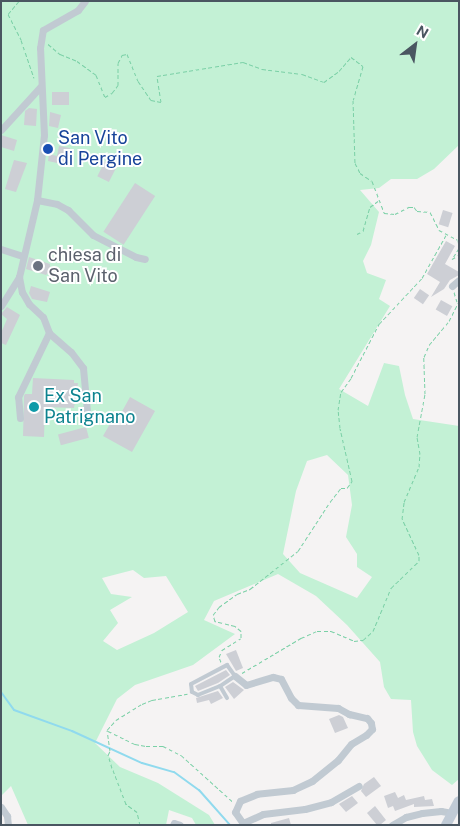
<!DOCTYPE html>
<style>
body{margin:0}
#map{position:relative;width:460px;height:826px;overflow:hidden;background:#f5f3f3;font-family:"Public Sans",sans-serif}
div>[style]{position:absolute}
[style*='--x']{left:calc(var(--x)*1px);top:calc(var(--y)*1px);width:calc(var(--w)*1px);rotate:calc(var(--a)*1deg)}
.green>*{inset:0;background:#c3f1d5}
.stream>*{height:2px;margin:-1px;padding:0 1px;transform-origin:1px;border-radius:1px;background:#90daee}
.building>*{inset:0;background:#cdcfd5;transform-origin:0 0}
.path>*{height:1px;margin-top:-0.5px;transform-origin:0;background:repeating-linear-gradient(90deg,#7ad0a6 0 4px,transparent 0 6.5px)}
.service>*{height:4px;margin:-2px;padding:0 2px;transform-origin:2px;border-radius:2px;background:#c1cad2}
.minor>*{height:7px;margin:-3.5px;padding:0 3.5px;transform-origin:3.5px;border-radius:3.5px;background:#c1cad2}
.secondary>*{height:10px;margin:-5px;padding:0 5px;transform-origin:5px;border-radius:5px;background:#c1cbd6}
.dots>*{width:14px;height:14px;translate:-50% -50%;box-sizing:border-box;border:2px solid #fff;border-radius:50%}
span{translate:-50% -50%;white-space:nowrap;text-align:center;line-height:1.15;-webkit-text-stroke:4px #fff;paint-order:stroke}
.transit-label{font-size:18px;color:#164399}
.left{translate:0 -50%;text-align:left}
.worship-label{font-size:18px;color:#5b616d}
.culture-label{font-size:18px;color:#0d838f}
.frame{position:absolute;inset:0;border:2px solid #4a5661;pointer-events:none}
.north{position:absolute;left:390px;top:20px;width:50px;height:50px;-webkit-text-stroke:4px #fff;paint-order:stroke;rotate:30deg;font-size:14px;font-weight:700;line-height:20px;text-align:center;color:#4a5661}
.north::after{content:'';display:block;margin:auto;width:18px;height:22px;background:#4a5661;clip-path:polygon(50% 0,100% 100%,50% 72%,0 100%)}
</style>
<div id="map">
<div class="green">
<i style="clip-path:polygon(evenodd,1px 1px,459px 1px,459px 145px,434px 169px,417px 179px,391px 179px,379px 188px,360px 190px,379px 212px,371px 245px,363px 261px,367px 273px,386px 280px,379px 299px,390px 306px,339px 389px,368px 406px,384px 363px,399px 366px,405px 395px,413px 419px,459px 426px,459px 779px,452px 785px,432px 770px,417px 746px,413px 732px,411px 700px,391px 699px,384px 687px,380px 662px,347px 625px,316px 596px,278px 574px,214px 601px,204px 620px,235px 634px,193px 665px,135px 685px,117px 699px,95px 743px,120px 767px,158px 783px,209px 815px,215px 825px,196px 825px,192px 818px,169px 810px,166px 825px,28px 825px,11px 786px,1px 796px,1px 1px,327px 455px,348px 475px,352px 505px,346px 537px,357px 554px,357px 567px,372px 577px,357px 598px,300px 573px,283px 554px,296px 491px,307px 461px,327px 455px,1px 1px,133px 570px,144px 578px,166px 576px,188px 612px,154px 633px,117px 650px,103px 641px,118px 623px,110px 610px,132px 597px,111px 594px,102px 578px,133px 570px)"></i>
</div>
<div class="stream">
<i style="--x:1;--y:692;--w:22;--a:54"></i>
<i style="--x:14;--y:710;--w:62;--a:19.9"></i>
<i style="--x:72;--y:731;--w:77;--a:24.6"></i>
<i style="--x:142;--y:763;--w:33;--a:16"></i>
<i style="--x:174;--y:772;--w:31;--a:36"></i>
<i style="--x:199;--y:790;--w:47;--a:48.5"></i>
</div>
<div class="building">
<i style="left:52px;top:92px;width:17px;height:13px"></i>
<i style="clip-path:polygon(29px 108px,37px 109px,36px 126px,24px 125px,25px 111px)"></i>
<i style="clip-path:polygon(50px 112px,61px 115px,58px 128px,49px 126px)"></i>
<i style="clip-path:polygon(1px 135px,17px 140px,14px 151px,1px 147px)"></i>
<i style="clip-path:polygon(59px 146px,70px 148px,66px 165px,48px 161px,49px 154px,57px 156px)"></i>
<i style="clip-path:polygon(14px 160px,27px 163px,16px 192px,5px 189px)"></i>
<i style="left:105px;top:161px;width:13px;height:17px;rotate:27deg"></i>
<i style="left:135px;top:183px;width:24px;height:58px;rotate:33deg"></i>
<i style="left:443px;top:210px;width:10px;height:15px;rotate:17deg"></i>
<i style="clip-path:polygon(446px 241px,455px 246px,445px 264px,459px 272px,459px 275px,450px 280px,444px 289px,431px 297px,440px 282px,427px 274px)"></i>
<i style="clip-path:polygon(29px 257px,50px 264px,50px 271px,46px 275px,26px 269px)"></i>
<i style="clip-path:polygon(31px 286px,50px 292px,47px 302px,32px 299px,29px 293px)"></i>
<i style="left:420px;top:289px;width:11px;height:11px;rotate:34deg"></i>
<i style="left:441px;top:300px;width:13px;height:11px;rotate:29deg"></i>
<i style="clip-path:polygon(7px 307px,20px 315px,6px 345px,1px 343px,1px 333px,7px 319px,1px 314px)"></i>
<i style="clip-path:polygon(33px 378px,74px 380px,74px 383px,78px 383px,74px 408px,45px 407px,44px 437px,23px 436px,24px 396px,25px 394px,32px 394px)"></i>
<i style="clip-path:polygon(130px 397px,155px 411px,132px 452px,103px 436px,111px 422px,115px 424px)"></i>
<i style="left:86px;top:427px;width:11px;height:29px;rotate:75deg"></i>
<i style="clip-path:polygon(236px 650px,243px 668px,236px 671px,226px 654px)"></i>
<i style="clip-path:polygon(226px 670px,230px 675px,218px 683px,198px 691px,195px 686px)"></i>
<i style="clip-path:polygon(233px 682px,244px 690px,234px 699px,225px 687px)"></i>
<i style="clip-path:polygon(218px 691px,223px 698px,211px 704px,209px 700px,197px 703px,196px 698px)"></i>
<i style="clip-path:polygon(339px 715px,343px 717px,348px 728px,335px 733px,329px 719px)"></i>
<i style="clip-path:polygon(374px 777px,381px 786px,366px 797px,361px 791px,364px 784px)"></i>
<i style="clip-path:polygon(395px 792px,398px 798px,404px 795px,406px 800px,424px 796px,425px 800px,432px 799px,434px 806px,414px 807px,414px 804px,395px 811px,393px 806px,388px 808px,384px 796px)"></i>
<i style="clip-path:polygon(352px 796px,358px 803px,346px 812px,339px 804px)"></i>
<i style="clip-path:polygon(375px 806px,386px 820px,380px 825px,377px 825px,367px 813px)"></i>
<i style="clip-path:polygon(289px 818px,291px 825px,271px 825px,271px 823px)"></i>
</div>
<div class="path">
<i style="--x:19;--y:1;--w:17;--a:130"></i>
<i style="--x:8;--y:14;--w:29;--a:63"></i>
<i style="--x:21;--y:40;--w:40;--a:71.1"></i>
<i style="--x:48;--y:44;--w:16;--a:40"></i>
<i style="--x:60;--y:54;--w:18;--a:22"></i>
<i style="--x:77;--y:61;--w:24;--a:36"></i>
<i style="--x:96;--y:75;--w:24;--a:68"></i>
<i style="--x:105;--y:97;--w:8;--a:-30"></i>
<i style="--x:112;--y:93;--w:10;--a:-53"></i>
<i style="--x:118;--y:85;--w:22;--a:-90"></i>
<i style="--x:118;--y:63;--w:9;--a:-63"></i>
<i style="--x:122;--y:55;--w:5;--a:-11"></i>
<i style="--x:127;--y:54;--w:29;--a:68"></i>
<i style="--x:138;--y:81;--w:23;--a:56"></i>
<i style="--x:151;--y:100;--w:10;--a:11"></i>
<i style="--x:161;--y:102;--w:26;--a:-99"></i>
<i style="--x:157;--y:76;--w:87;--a:-9.2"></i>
<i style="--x:243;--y:62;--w:20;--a:20"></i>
<i style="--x:262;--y:69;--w:40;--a:7.1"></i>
<i style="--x:302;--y:74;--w:23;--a:20"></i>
<i style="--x:324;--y:82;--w:19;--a:-36"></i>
<i style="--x:339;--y:71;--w:18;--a:-49"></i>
<i style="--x:351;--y:57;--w:15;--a:37"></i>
<i style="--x:363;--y:66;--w:35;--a:106"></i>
<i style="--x:353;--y:100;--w:63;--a:88.2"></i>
<i style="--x:355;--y:163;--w:11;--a:63"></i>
<i style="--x:360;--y:173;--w:14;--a:34"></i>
<i style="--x:372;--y:181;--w:34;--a:69"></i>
<i style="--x:384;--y:213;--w:11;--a:5"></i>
<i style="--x:395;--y:214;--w:16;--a:-27"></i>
<i style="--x:409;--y:207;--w:5;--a:0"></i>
<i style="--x:414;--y:207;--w:5;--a:53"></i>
<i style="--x:417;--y:211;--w:13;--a:4"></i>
<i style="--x:430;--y:212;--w:20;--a:63"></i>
<i style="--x:439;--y:230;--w:21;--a:28"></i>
<i style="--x:458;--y:240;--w:7;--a:82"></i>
<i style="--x:357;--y:234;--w:7;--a:-27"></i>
<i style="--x:363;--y:231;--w:25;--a:-74"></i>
<i style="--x:370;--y:207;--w:10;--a:-37"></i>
<i style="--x:459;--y:248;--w:13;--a:122"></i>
<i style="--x:452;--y:259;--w:8;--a:-30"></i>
<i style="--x:454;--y:292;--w:10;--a:73"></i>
<i style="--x:221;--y:662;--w:5;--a:-112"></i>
<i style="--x:219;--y:657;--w:8;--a:-67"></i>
<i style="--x:222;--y:650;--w:22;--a:-32"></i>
<i style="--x:241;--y:638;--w:7;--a:-90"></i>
<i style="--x:241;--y:631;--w:8;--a:-140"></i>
<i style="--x:235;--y:626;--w:21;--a:-166"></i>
<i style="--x:215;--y:621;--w:6;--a:-108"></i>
<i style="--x:213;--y:615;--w:10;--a:-53"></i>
<i style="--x:219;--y:607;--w:22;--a:-36"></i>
<i style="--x:237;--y:594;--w:14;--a:-21"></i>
<i style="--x:250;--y:589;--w:61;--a:-38.4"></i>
<i style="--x:298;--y:551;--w:59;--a:-56.9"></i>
<i style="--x:330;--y:502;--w:18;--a:-52"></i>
<i style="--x:341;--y:488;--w:6;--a:0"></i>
<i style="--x:347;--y:488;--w:9;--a:-54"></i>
<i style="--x:352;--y:481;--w:54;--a:-102.8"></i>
<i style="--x:340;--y:428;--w:18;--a:-96"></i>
<i style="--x:338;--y:410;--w:18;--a:-81"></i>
<i style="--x:341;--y:392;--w:17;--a:-54"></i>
<i style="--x:351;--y:378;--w:61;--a:-62.6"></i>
<i style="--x:379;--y:324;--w:63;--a:-46.9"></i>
<i style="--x:422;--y:278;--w:49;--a:-60.8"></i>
<i style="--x:242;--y:673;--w:69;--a:-30.7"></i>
<i style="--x:301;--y:638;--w:17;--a:-24"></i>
<i style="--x:317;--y:631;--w:14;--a:0"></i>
<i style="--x:331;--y:631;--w:25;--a:23"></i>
<i style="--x:354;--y:641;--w:9;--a:-6"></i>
<i style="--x:363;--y:640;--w:13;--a:-42"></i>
<i style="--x:373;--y:631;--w:47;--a:-67.3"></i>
<i style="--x:391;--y:588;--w:39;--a:-44"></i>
<i style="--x:419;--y:561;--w:6;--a:-90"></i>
<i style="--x:419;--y:555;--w:40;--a:-115"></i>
<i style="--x:402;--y:519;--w:17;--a:-83"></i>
<i style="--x:404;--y:502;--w:38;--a:-67"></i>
<i style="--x:419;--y:467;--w:13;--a:-86"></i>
<i style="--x:420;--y:454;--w:17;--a:-100"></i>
<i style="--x:417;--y:437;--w:44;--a:-79.5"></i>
<i style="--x:425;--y:394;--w:37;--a:-92"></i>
<i style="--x:424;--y:357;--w:13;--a:-67"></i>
<i style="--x:429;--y:345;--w:31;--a:-50"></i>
<i style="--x:449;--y:321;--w:22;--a:-63"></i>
<i style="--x:108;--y:731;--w:30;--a:26"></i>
<i style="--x:135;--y:744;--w:11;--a:10"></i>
<i style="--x:146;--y:746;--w:17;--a:0"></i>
<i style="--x:163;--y:746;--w:20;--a:27"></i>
<i style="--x:181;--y:755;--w:70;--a:42.1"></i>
<i style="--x:140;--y:825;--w:13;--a:-103"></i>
<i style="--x:137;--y:812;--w:14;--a:-144"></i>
<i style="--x:126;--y:804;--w:39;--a:-111"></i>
<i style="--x:112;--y:768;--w:14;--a:-107"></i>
<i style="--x:108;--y:755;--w:4;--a:-63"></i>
<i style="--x:110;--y:751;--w:21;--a:-98"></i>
<i style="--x:107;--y:730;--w:13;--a:-48"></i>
<i style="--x:116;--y:720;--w:31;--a:-32"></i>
<i style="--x:142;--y:704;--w:11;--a:-22"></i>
<i style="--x:152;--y:700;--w:36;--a:-10"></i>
</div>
<div class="service">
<i style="--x:227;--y:665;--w:14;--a:54"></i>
<i style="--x:235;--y:676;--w:18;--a:146"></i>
<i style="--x:220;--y:686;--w:24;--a:158"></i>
<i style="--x:198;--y:695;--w:7;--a:-153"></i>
<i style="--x:192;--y:692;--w:8;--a:-97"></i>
<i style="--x:191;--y:684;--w:41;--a:-27.8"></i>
<i style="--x:220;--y:686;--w:14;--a:60"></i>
</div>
<div class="minor">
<i style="--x:1;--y:130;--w:59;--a:-47.7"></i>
<i style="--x:37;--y:200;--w:20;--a:11"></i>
<i style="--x:57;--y:204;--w:13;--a:29"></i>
<i style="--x:68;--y:210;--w:35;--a:45"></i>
<i style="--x:93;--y:235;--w:48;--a:27.1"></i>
<i style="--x:136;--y:257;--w:9;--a:13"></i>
<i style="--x:1;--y:249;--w:23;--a:18"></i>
<i style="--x:19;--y:277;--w:15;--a:79"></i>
<i style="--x:22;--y:292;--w:14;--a:60"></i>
<i style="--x:29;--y:304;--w:19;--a:43"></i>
<i style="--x:43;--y:317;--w:17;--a:69"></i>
<i style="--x:452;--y:286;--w:9;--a:-41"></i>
<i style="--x:1;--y:306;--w:34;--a:-58"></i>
<i style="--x:19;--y:277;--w:79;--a:-76.8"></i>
<i style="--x:37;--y:200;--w:65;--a:-83.9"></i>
<i style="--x:44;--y:135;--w:87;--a:-92.6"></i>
<i style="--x:40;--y:48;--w:18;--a:-81"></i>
<i style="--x:43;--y:30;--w:40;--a:-29.7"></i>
<i style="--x:78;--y:10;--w:11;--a:-52"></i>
<i style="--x:49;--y:333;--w:29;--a:41"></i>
<i style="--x:71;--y:352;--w:20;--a:53"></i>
<i style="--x:83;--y:368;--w:54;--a:84.7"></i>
<i style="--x:20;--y:418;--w:21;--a:-95"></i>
<i style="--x:18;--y:397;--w:71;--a:-64.2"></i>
<i style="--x:235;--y:676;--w:14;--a:39"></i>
<i style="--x:246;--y:685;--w:28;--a:-17"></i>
<i style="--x:273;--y:677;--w:8;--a:14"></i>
<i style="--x:281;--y:679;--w:21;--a:62"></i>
<i style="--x:291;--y:698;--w:10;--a:45"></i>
<i style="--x:298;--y:705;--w:40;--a:4.3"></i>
<i style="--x:338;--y:708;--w:13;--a:29"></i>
<i style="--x:349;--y:714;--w:18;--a:13"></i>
<i style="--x:367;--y:718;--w:6;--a:51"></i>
<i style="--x:371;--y:723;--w:6;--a:81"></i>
<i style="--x:372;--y:729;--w:8;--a:135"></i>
<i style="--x:366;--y:735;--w:17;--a:149"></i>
<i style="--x:351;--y:744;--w:21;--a:129"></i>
<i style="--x:338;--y:760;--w:33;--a:141"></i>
<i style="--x:312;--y:781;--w:21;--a:155"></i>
<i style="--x:293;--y:790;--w:36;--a:174"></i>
<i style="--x:257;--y:794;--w:18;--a:158"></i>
<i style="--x:240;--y:801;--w:12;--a:114"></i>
<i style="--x:235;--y:812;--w:16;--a:55"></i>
<i style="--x:1;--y:807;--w:11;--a:56"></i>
<i style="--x:7;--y:816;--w:9;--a:84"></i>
<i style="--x:243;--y:823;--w:22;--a:-24"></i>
<i style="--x:263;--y:814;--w:42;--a:-6.8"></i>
<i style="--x:305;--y:809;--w:27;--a:-15"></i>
<i style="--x:331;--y:802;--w:32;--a:-30"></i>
<i style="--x:173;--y:825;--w:2;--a:-63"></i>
<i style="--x:174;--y:823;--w:6;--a:18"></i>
<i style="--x:392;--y:825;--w:16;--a:-30"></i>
<i style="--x:406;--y:817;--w:16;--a:-14"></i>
<i style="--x:422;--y:813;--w:19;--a:-6"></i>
<i style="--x:441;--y:811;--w:11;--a:10"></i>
</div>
<div class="secondary">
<i style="--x:446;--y:825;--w:27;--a:-62"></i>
</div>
<div class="dots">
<i style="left:48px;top:149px;background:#1a4fb4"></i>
<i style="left:38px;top:266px;background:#6b7280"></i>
<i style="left:34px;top:407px;background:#0f9aa8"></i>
</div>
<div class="transit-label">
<span class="left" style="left:58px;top:149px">San Vito<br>di Pergine</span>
</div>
<div class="worship-label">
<span class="left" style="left:48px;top:266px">chiesa di<br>San Vito</span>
</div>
<div class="culture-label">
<span class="left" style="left:44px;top:407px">Ex San<br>Patrignano</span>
</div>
<div class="frame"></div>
<div class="north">N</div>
</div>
